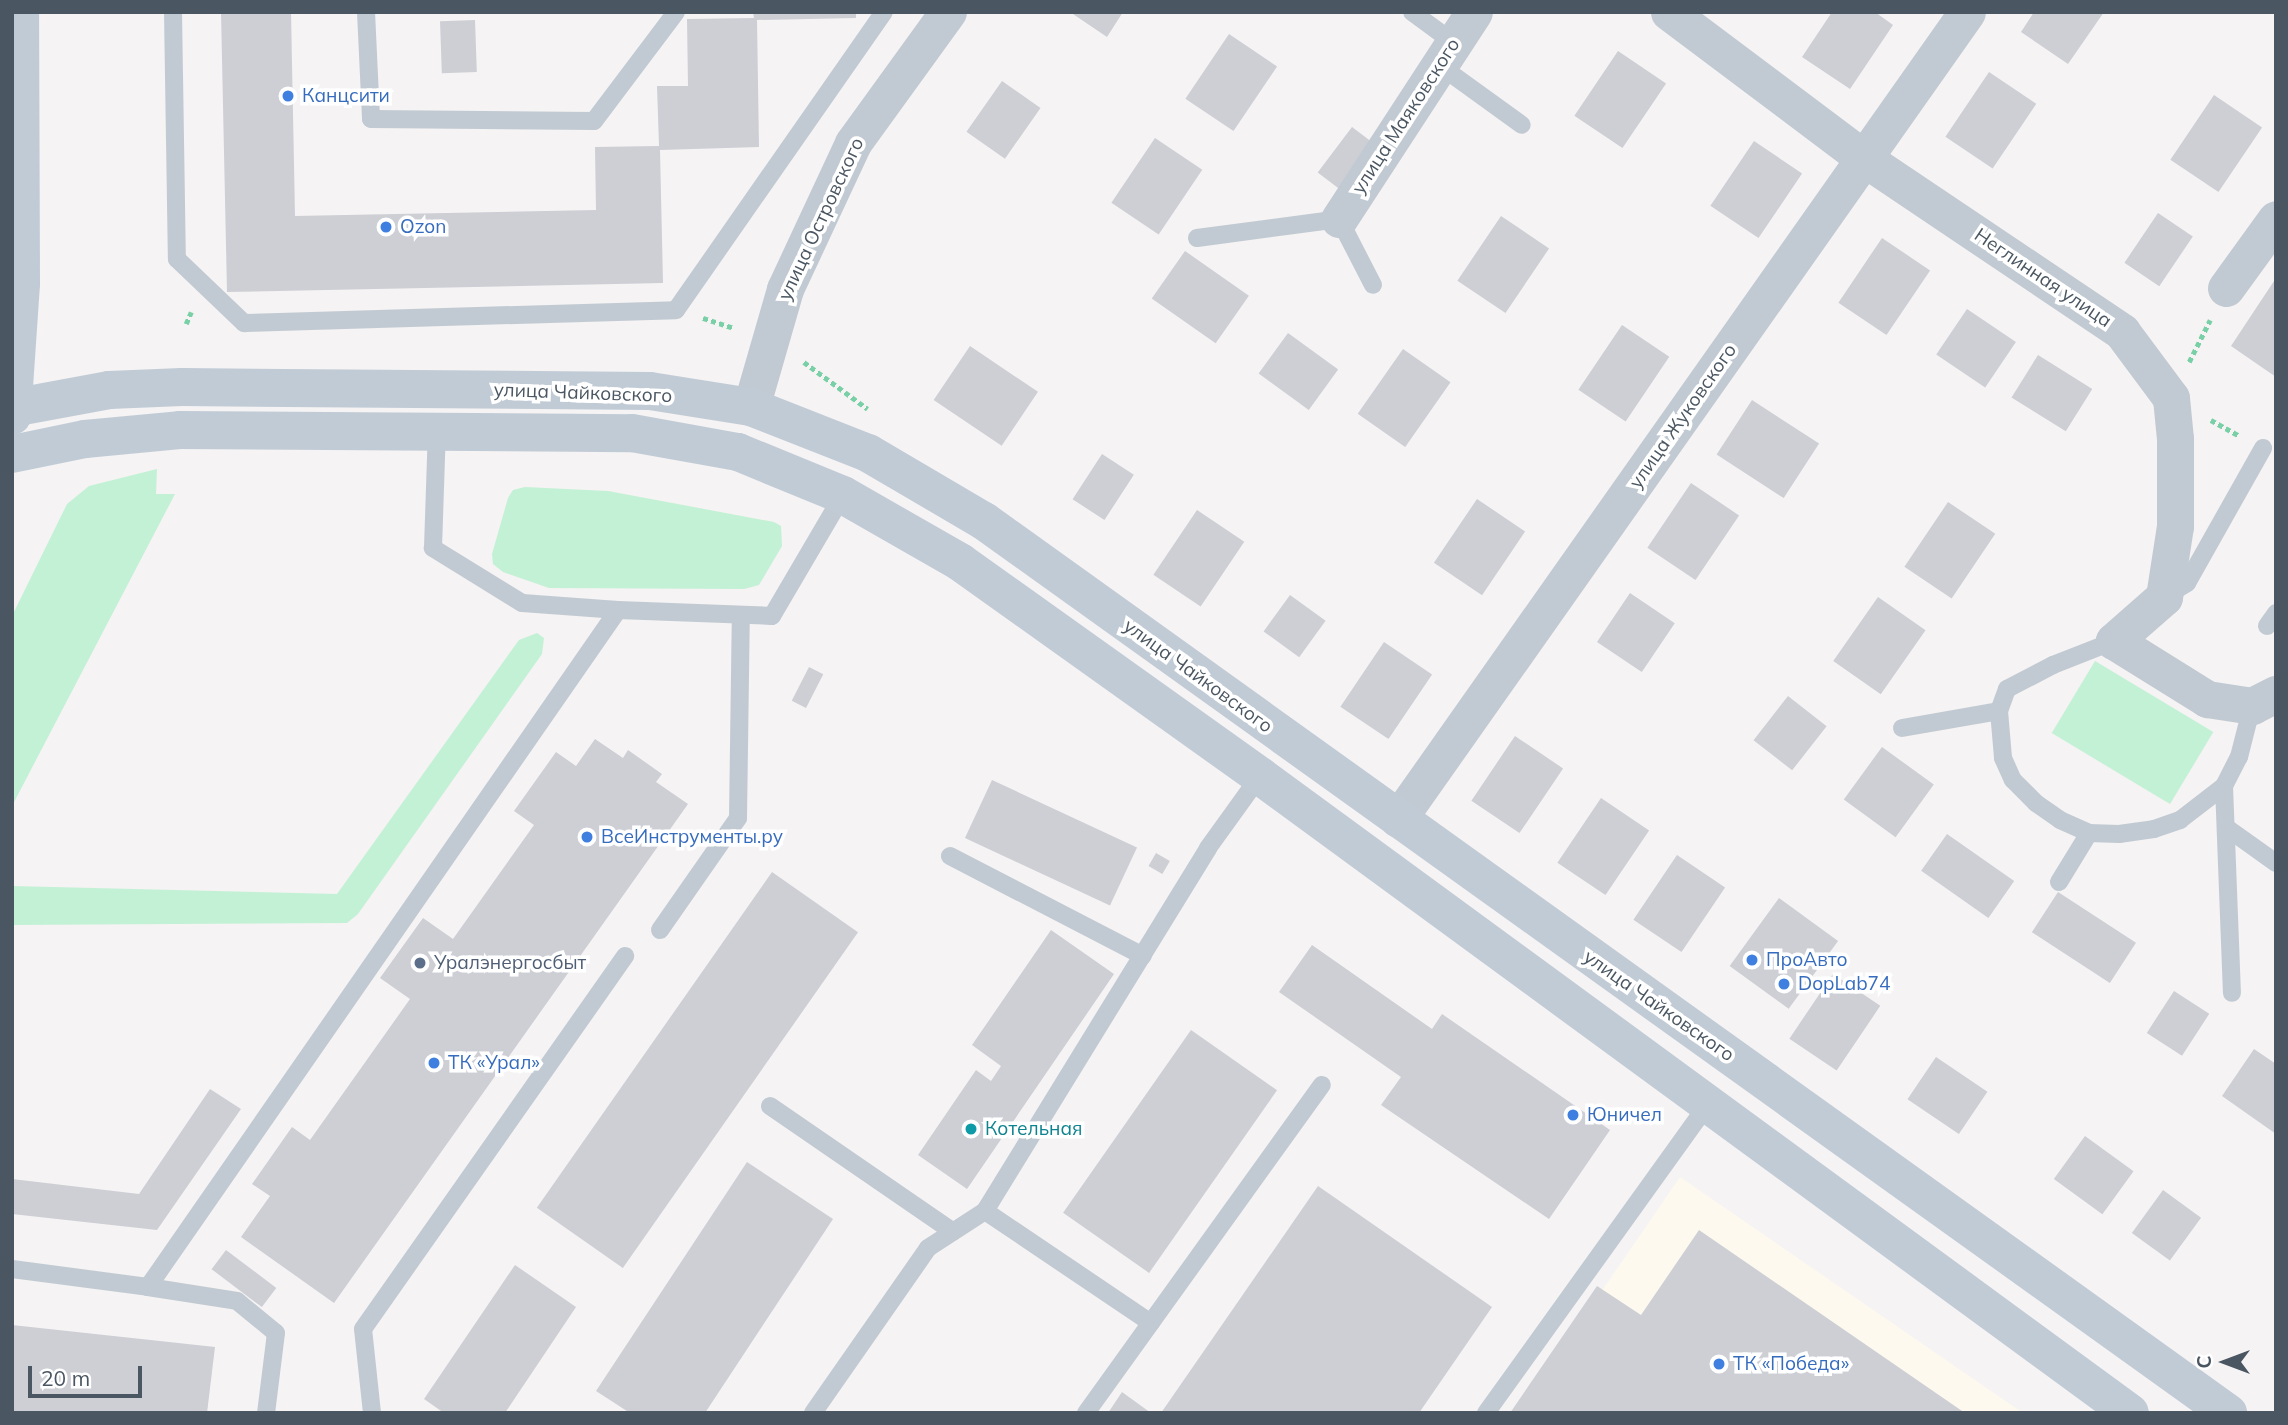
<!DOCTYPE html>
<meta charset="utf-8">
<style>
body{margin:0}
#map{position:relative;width:2288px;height:1425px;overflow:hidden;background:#f5f3f3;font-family:Mulish,sans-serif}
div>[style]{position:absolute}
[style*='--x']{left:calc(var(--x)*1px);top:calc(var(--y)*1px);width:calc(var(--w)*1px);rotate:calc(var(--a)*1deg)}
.commercial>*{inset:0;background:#fdf9ef}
.green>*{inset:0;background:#c3f1d5;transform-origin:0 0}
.building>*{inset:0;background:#cdcfd5;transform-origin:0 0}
.path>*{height:4.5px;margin-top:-2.25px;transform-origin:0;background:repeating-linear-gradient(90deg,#7ad0a6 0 5px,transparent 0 8.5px)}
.lane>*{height:18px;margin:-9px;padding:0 9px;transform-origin:9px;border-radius:9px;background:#c1cad2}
.street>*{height:37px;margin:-18.5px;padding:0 18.5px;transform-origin:18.5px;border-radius:18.5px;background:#c1cad2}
.secondary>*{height:38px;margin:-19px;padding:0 19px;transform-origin:19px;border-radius:19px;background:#c1cbd6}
.dots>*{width:19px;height:19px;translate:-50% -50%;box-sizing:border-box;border:4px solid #fff;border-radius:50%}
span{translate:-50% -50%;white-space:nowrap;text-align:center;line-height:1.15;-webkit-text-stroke:7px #fff;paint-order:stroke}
.shop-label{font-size:19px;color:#366cbe}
.left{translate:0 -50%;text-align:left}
.street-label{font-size:19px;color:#4a5661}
.service-label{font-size:19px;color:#4e5e75}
.culture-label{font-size:19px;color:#0d838f}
.frame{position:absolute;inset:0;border:14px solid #4a5661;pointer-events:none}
.north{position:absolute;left:2190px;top:1327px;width:70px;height:70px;-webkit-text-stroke:5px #fff;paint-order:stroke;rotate:270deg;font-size:19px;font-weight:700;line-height:28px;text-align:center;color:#4a5661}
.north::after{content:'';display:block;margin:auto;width:24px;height:32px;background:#4a5661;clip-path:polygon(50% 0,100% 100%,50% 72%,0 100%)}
.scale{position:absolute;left:28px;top:1366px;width:114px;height:32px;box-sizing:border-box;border:4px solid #4a5661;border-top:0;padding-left:9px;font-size:21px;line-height:24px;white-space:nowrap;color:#4a5661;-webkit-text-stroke:5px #fff;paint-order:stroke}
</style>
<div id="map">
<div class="commercial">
<i style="clip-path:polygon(1680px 1177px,2023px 1413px,1518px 1413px)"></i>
</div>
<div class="green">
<i style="clip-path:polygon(157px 469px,156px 494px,175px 494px,12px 806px,12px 616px,67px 504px,89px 486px)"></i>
<i style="clip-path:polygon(525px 487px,608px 491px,774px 522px,781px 526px,782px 546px,759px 585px,744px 589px,549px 588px,503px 572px,493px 564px,492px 554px,508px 498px,513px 490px)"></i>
<i style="clip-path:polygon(537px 633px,544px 638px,542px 654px,358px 914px,347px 923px,12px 925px,12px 886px,337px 894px,519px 640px)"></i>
<i style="left:2095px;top:661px;width:138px;height:84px;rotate:31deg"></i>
</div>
<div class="building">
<i style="clip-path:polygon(221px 12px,291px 12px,295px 216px,596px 210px,595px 147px,659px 146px,657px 86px,688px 86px,687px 19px,754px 18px,753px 12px,856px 12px,856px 18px,757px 20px,759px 147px,660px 150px,663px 283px,227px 292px)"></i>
<i style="clip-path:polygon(1070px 12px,1123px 12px,1107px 37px)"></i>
<i style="clip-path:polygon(1832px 12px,1875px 12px,1893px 25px,1850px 89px,1802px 57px)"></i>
<i style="clip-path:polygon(2034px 12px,2104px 12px,2068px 64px,2021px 32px)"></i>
<i style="left:475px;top:20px;width:52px;height:35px;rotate:88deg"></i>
<i style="left:1229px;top:34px;width:58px;height:78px;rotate:34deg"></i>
<i style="left:1618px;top:51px;width:58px;height:78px;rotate:34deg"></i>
<i style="left:1989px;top:72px;width:57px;height:78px;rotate:34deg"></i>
<i style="left:1002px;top:81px;width:47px;height:62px;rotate:35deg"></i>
<i style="left:2214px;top:95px;width:58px;height:78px;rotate:34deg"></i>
<i style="left:1352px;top:127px;width:31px;height:57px;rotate:37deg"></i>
<i style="left:1155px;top:138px;width:57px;height:78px;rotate:34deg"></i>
<i style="left:1754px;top:141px;width:58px;height:78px;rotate:34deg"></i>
<i style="left:2158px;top:213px;width:42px;height:60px;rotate:34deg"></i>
<i style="left:1501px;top:216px;width:58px;height:78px;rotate:34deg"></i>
<i style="left:1882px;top:238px;width:58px;height:78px;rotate:34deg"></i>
<i style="left:1185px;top:251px;width:78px;height:58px;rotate:35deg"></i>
<i style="clip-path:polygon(2274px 281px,2276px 282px,2276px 377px,2231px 346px)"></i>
<i style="left:1967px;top:309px;width:59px;height:55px;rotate:34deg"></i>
<i style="left:1622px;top:325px;width:57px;height:78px;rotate:34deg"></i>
<i style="left:1288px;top:333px;width:62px;height:50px;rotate:36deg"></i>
<i style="left:970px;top:346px;width:82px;height:65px;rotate:34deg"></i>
<i style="left:1403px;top:349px;width:58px;height:79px;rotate:35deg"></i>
<i style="left:2038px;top:355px;width:64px;height:50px;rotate:32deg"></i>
<i style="left:1752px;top:400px;width:80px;height:65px;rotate:33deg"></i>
<i style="left:1102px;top:454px;width:38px;height:54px;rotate:33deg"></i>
<i style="left:1691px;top:483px;width:58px;height:78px;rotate:34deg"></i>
<i style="left:1477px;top:499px;width:58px;height:77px;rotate:34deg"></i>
<i style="left:1948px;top:502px;width:57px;height:78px;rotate:34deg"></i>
<i style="left:1197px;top:510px;width:57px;height:78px;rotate:34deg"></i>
<i style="left:1630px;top:593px;width:54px;height:59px;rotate:34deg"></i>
<i style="left:1290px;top:595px;width:44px;height:45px;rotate:36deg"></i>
<i style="left:1878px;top:597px;width:58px;height:78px;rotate:35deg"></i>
<i style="left:1384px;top:642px;width:58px;height:78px;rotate:34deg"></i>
<i style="left:809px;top:667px;width:16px;height:38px;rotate:27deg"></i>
<i style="left:1788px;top:696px;width:49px;height:56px;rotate:38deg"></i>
<i style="left:1515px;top:736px;width:58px;height:78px;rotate:34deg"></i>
<i style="clip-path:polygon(595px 739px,623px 758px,628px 750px,662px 774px,656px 782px,688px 804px,334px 1303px,241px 1237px,270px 1196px,252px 1184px,292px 1127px,310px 1140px,410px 999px,380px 978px,423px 918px,453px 939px,534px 825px,514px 811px,556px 752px,576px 766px)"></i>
<i style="left:1882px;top:747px;width:64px;height:65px;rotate:36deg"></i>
<i style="left:992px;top:780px;width:160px;height:64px;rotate:25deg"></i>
<i style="left:1601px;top:798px;width:58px;height:78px;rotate:34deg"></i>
<i style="left:1947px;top:834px;width:82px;height:45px;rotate:35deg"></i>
<i style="left:1156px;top:853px;width:16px;height:15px;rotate:30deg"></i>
<i style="left:1677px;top:855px;width:58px;height:78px;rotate:34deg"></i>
<i style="left:772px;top:872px;width:105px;height:410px;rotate:35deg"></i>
<i style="left:2058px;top:892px;width:93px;height:48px;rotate:33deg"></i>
<i style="left:1779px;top:898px;width:73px;height:84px;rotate:36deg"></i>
<i style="clip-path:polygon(1051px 930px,1114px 974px,967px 1189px,918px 1155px,976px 1070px,991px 1081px,1001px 1066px,972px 1045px)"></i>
<i style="clip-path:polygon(1312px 945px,1432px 1029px,1442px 1014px,1610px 1130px,1549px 1219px,1381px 1105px,1401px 1077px,1279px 992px)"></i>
<i style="left:1833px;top:974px;width:57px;height:78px;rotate:34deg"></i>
<i style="left:2174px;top:991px;width:42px;height:50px;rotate:33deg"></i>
<i style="left:1191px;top:1030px;width:105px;height:223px;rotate:35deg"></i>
<i style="clip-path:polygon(2254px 1049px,2276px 1064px,2276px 1134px,2222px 1096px)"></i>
<i style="left:1936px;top:1057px;width:62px;height:51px;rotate:34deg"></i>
<i style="clip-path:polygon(210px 1089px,241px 1109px,157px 1230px,12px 1214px,12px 1179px,139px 1194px)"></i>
<i style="left:2085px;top:1136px;width:60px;height:53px;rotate:36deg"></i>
<i style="clip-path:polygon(747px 1162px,833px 1219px,705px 1413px,630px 1413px,596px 1391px)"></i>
<i style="clip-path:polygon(1318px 1186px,1492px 1307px,1419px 1413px,1161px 1413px)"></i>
<i style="left:2163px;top:1190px;width:47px;height:53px;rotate:36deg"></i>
<i style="clip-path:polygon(1699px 1230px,1965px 1413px,1510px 1413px,1597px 1286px,1641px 1315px)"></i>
<i style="left:226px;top:1250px;width:63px;height:24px;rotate:37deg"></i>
<i style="clip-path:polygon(515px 1265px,576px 1307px,505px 1413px,444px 1413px,424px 1399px)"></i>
<i style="clip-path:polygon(12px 1325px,215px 1347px,207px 1413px,12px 1413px)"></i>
<i style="clip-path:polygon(1122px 1392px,1151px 1413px,1108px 1413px)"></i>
</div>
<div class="path">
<i style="--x:703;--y:318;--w:33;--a:18"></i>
<i style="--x:186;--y:324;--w:13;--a:-67"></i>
<i style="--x:804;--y:362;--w:79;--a:36.3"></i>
<i style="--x:2189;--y:362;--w:47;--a:-63.4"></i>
<i style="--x:2211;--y:420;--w:33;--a:29"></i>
</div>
<div class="lane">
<i style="--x:173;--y:12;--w:247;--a:89.1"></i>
<i style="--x:177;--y:259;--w:93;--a:43.7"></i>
<i style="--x:244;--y:323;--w:432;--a:-1.7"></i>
<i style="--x:676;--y:310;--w:363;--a:-55.1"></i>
<i style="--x:366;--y:12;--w:107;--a:87.3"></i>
<i style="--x:371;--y:119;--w:223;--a:0.5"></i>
<i style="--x:594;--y:121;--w:136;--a:-53"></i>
<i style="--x:1412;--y:12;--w:52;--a:36.4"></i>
<i style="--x:1439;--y:65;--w:102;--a:35.9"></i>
<i style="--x:1197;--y:238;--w:143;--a:-7.6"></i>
<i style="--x:1339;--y:219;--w:74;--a:62.7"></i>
<i style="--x:2164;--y:597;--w:27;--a:-31"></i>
<i style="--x:2187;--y:583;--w:155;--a:-60.6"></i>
<i style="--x:618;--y:610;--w:154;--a:2.2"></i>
<i style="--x:772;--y:616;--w:140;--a:-59.6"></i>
<i style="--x:2267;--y:626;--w:16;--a:-55"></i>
<i style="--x:2114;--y:641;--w:66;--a:158.5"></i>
<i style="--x:2053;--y:665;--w:52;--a:152.4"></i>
<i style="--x:2007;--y:689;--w:23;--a:110"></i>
<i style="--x:1999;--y:711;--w:47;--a:85.1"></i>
<i style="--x:2003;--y:758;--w:24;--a:66"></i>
<i style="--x:2013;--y:780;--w:33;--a:45"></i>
<i style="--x:2036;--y:803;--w:29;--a:35"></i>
<i style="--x:2060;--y:820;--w:32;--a:24"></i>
<i style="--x:2089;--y:833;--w:30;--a:2"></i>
<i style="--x:2119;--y:834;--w:35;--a:-8"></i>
<i style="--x:2154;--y:829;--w:28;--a:-19"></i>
<i style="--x:2180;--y:820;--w:56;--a:-37.7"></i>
<i style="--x:2224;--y:786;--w:33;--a:-63"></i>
<i style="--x:2239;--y:757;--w:53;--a:-75.7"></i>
<i style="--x:1902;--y:728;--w:98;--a:-9.9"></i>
<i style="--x:2224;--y:786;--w:207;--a:87.8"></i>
<i style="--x:2227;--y:828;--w:60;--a:35.5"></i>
<i style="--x:950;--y:856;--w:217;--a:27.4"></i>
<i style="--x:2059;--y:882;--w:57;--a:-58.5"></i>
<i style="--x:660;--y:930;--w:136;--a:-55.1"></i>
<i style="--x:738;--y:818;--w:203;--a:-89.2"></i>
<i style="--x:770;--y:1106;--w:222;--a:34.5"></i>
<i style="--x:985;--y:1211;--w:200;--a:34"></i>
<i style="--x:12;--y:1269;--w:137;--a:7.5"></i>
<i style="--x:148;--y:1287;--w:824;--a:-55.23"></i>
<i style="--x:618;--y:610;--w:96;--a:-175.8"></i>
<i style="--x:522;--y:603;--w:105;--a:-148.3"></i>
<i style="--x:433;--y:548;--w:118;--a:-88.1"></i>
<i style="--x:148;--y:1287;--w:90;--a:8.9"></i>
<i style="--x:237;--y:1301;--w:50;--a:39.4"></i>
<i style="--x:276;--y:1333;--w:81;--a:97.1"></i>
<i style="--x:372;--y:1413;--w:84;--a:-96.1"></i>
<i style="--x:363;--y:1329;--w:456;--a:-54.9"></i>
<i style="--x:813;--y:1413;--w:201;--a:-55.1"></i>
<i style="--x:928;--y:1248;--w:68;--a:-33"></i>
<i style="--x:985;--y:1211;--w:426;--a:-58.4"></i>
<i style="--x:1208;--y:848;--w:89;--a:-54.2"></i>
<i style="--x:1086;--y:1413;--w:404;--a:-54.3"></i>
<i style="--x:1486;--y:1413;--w:382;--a:-54.3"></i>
</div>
<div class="street">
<i style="--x:1669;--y:12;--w:245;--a:36.9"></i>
<i style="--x:1865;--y:159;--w:310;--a:33.9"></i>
<i style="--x:2122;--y:332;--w:82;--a:53.4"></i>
<i style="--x:2171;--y:398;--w:41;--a:84.4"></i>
<i style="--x:2175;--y:439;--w:87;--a:90"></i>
<i style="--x:2175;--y:526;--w:72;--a:98.8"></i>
<i style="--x:2164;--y:597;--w:67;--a:138.7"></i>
<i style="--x:2114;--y:641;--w:110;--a:31.9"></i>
<i style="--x:2207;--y:699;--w:46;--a:8.8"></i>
<i style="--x:2252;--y:706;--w:27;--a:-27"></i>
<i style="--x:1339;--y:219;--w:247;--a:-56.9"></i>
<i style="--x:2226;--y:288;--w:85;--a:-54.1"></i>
<i style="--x:751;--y:407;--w:123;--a:-73.9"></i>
<i style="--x:785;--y:289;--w:161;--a:-65"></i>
<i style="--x:853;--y:143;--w:162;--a:-54.1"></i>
<i style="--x:1398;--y:819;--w:987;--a:-54.81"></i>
</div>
<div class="secondary">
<i style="--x:12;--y:408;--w:99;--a:-10.5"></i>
<i style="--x:109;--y:390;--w:73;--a:-2.4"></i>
<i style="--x:182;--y:387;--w:468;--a:0.5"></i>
<i style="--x:650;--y:391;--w:102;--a:9"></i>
<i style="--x:751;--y:407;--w:126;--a:21.5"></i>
<i style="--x:868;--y:453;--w:134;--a:30.4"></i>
<i style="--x:984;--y:521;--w:1531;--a:35.64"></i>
<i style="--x:12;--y:416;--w:133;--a:-86.1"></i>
<i style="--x:21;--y:283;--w:271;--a:-90.2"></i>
<i style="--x:12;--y:454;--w:75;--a:-11.6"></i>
<i style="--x:85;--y:439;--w:95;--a:-5.4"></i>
<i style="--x:180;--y:430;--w:452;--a:0.4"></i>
<i style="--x:632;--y:433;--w:108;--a:10.2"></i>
<i style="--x:738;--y:452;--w:113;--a:22.3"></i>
<i style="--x:843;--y:495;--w:135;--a:29.8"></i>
<i style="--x:960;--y:562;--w:369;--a:35.5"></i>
<i style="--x:1260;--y:776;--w:1078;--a:36.21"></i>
</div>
<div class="dots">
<i style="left:288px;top:96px;background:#3f7fe0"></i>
<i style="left:386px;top:227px;background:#3f7fe0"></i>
<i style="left:587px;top:837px;background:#3f7fe0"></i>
<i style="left:1752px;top:960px;background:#3f7fe0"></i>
<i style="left:420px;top:963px;background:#5c6f8a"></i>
<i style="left:1784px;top:984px;background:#3f7fe0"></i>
<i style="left:434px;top:1063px;background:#3f7fe0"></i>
<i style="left:1573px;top:1115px;background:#3f7fe0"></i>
<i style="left:971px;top:1129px;background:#0f9aa8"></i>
<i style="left:1719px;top:1364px;background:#3f7fe0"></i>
</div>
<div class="shop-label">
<span class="left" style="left:302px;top:96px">Канцсити</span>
<span class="left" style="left:400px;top:227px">Ozon</span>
<span class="left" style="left:601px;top:837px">ВсеИнструменты.ру</span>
<span class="left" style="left:1766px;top:960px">ПроАвто</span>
<span class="left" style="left:1798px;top:984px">DopLab74</span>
<span class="left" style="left:448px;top:1063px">ТК «Урал»</span>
<span class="left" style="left:1587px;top:1115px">Юничел</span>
<span class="left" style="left:1733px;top:1364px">ТК «Победа»</span>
</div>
<div class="street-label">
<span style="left:1406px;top:116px;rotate:-57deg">улица Маяковского</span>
<span style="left:821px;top:219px;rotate:-65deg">улица Островского</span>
<span style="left:2043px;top:278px;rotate:34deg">Неглинная улица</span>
<span style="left:583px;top:393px;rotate:2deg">улица Чайковского</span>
<span style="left:1683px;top:416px;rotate:-55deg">улица Жуковского</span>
<span style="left:1198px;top:676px;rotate:36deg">улица Чайковского</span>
<span style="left:1659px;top:1006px;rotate:35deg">улица Чайковского</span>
</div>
<div class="service-label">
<span class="left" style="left:434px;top:963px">Уралэнергосбыт</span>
</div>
<div class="culture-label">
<span class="left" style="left:985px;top:1129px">Котельная</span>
</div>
<div class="frame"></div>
<div class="north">С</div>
<div class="scale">20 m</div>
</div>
